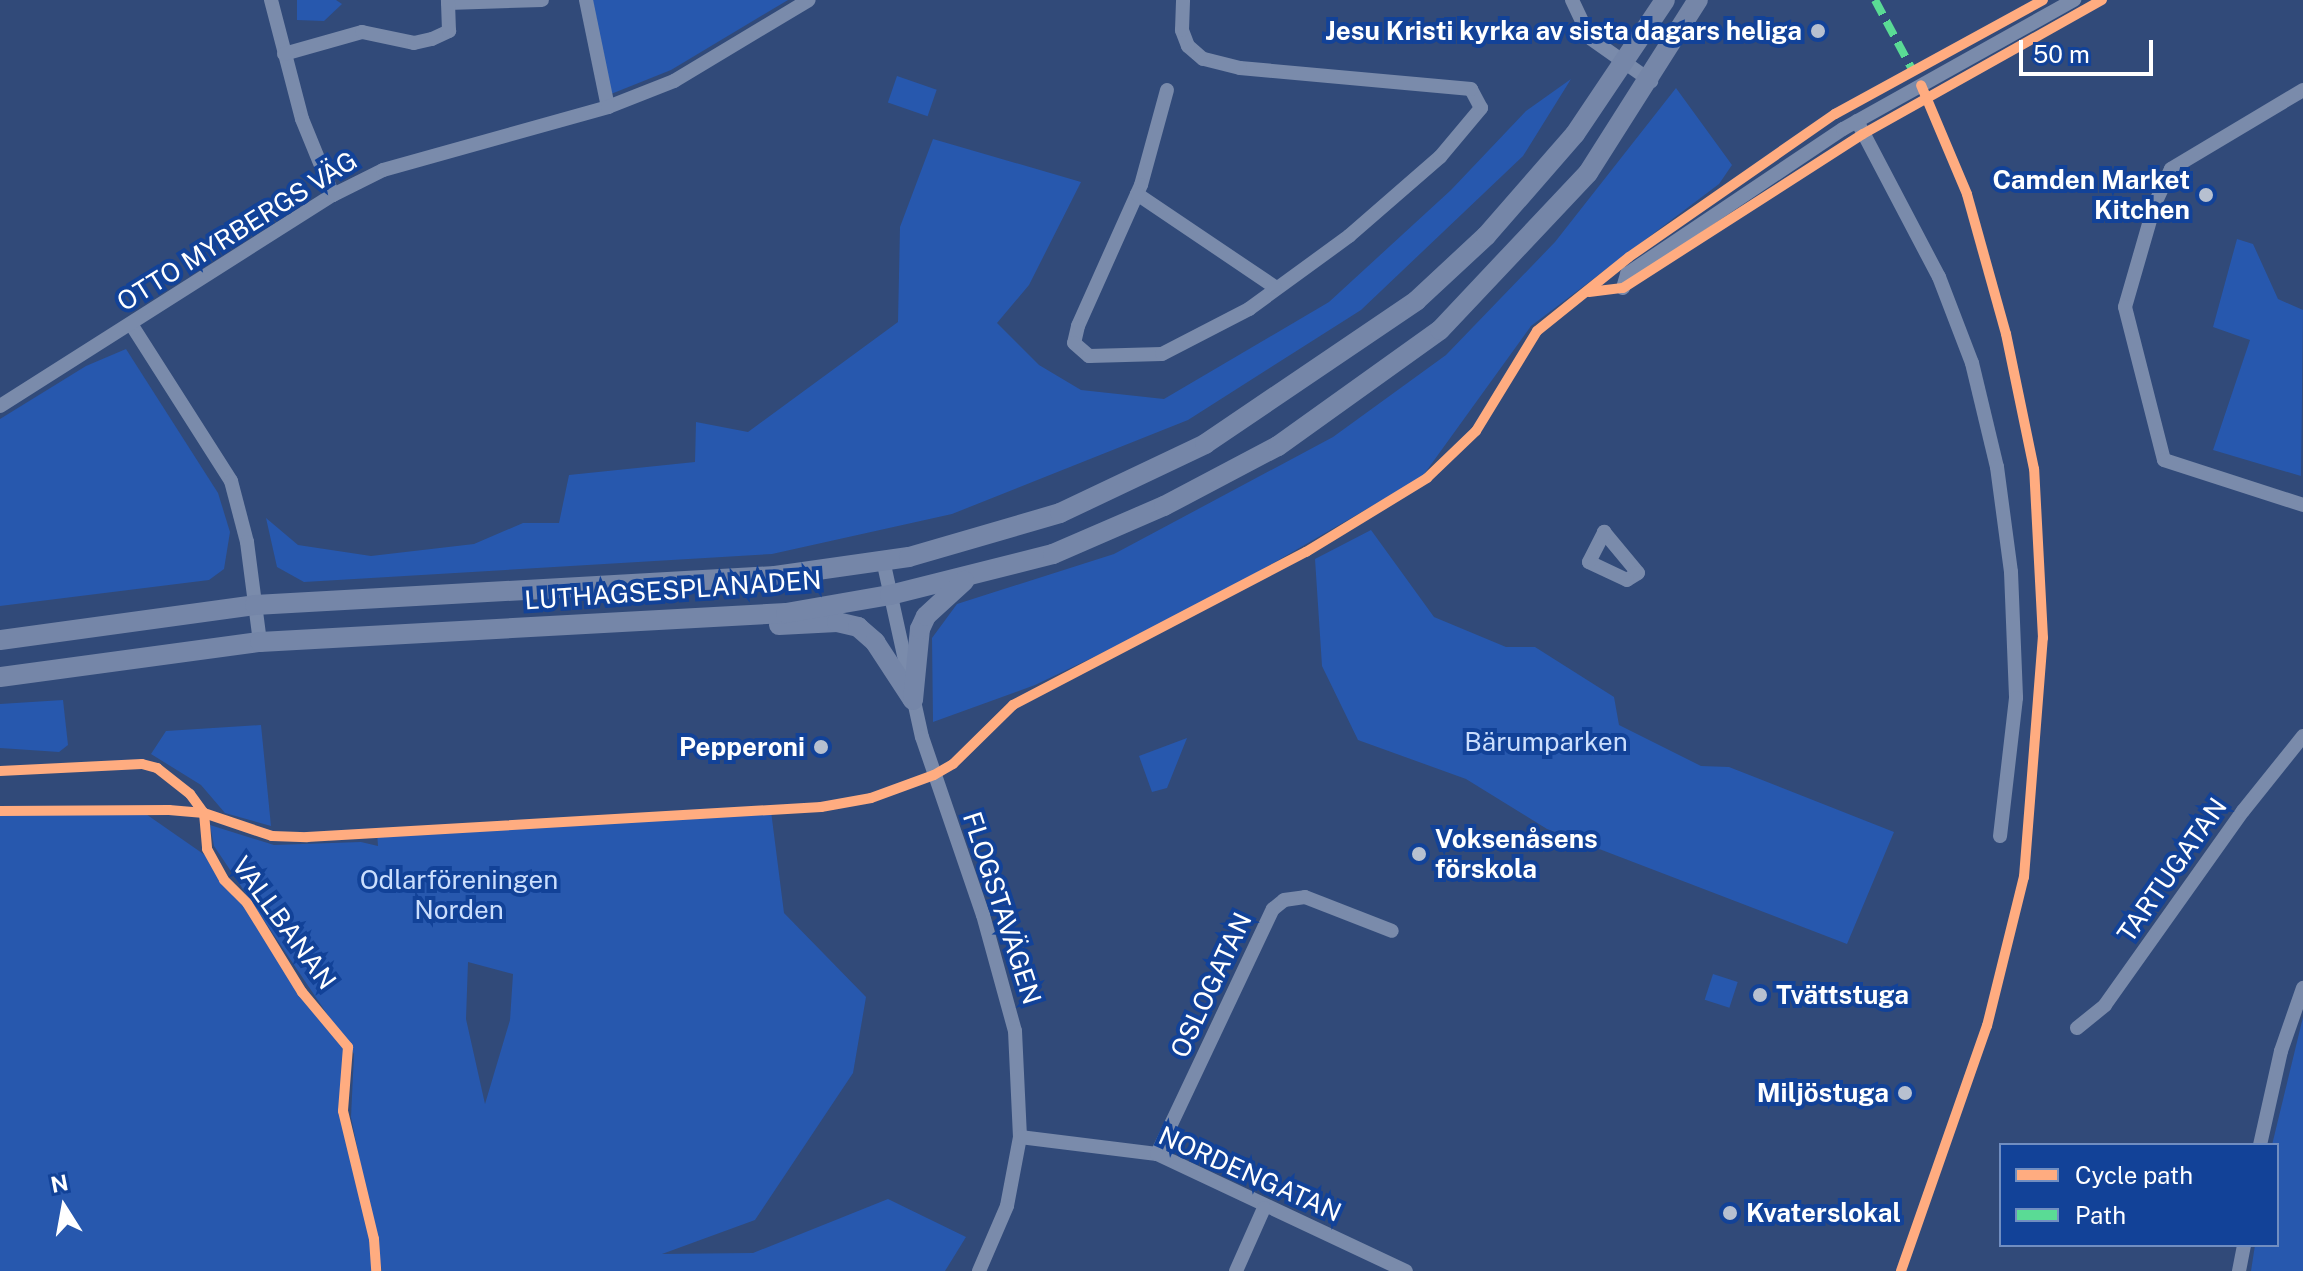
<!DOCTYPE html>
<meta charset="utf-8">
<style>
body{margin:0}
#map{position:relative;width:2303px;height:1271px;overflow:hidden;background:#314a79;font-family:"Public Sans",sans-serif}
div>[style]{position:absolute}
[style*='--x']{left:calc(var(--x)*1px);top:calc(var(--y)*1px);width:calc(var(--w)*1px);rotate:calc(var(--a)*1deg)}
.green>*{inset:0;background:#2758ae;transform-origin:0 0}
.street>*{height:14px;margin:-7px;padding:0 7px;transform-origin:7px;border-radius:7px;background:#7a8bab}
.secondary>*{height:20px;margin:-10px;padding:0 10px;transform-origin:10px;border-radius:10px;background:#7586a8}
.quiet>*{height:8px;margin-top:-4px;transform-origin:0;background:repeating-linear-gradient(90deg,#5adb95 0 16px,transparent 0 24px)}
.cycleway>*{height:10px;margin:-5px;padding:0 5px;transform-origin:5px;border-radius:5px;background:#ffac80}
.dots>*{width:22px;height:22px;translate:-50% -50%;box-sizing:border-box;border:4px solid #124298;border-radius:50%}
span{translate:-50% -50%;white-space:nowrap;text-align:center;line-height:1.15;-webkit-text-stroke:8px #124298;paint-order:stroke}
.poi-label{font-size:26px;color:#fff;font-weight:700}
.right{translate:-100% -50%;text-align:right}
.left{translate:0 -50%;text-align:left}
.street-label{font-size:26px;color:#fff}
.park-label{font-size:26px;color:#cbdefd}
.legend{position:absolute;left:1999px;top:1143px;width:280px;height:104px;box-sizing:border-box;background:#124298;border:2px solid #718ec1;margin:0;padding:10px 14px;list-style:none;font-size:24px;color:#fff}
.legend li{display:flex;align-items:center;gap:16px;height:40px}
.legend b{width:40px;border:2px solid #718ec1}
.north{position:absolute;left:24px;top:1167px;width:80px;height:80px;-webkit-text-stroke:6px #124298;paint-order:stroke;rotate:349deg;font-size:22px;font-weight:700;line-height:32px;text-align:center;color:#fff}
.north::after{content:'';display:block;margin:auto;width:28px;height:36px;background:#fff;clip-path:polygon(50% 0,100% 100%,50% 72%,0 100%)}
.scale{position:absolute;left:2019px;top:40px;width:134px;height:36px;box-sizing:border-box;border:4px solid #fff;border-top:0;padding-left:10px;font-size:24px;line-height:28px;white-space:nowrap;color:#fff;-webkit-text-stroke:6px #124298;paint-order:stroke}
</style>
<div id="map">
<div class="green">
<i style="clip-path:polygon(297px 0,336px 0,342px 4px,324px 21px,297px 20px)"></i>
<i style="clip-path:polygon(586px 0,788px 0,671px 70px,606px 96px)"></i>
<i style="left:897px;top:76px;width:42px;height:28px;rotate:19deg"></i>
<i style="clip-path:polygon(1571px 79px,1523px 156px,1361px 310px,1188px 420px,952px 514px,772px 554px,304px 582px,277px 567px,266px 518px,298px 545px,371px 556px,474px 544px,523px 523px,559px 523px,569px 475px,695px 462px,696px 422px,748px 432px,898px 322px,900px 227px,933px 139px,1081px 182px,1029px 285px,997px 323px,1039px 365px,1081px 390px,1164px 399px,1329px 302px,1451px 190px,1526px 111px)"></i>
<i style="clip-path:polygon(1676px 88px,1732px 165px,1719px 184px,1531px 326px,1422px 477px,1192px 610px,1035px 685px,933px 722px,932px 638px,957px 604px,1114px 554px,1333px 437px,1446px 355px,1555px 242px)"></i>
<i style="clip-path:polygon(2237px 239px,2253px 244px,2278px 299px,2303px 310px,2301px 476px,2213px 450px,2250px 340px,2213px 327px)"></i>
<i style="clip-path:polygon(126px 349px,218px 493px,230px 532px,224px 569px,209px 580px,0 606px,0 419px,86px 366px)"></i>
<i style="clip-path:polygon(1371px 530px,1434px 617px,1506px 647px,1535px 647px,1614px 697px,1619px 725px,1701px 766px,1729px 767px,1894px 832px,1847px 944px,1547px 829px,1466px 779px,1358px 740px,1322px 666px,1315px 559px)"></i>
<i style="clip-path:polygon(63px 700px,68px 745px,59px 752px,0 748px,0 704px)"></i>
<i style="clip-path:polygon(261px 725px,271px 826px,225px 813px,201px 785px,151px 754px,166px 731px)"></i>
<i style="clip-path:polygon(1187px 738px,1167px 788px,1152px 792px,1139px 756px)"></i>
<i style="clip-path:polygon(0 811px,143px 812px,212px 860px,247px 903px,302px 992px,348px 1047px,343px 1111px,374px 1239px,376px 1271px,0 1271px)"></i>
<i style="clip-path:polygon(evenodd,771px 811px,784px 913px,866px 997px,853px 1073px,755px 1220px,662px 1254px,753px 1253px,888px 1199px,966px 1237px,945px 1271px,382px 1271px,351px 1117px,354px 1054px,214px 846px,210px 825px,274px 845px,361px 842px,378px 846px,377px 832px,771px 811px,468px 962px,513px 974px,510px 1020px,485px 1104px,466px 1019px,468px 962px)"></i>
<i style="left:1713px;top:974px;width:26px;height:27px;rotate:18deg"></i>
<i style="clip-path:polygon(2303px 1017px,2303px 1271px,2251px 1271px,2255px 1245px,2277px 1245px,2277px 1145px,2272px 1145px)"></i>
</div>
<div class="street">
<i style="--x:271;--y:0;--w:123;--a:75.4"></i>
<i style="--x:302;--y:119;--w:82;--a:67.8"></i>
<i style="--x:586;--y:0;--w:109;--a:78.4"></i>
<i style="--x:1572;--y:0;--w:42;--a:64.7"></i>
<i style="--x:1590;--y:38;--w:75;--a:35.2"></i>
<i style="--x:448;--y:3;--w:94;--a:-1.8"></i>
<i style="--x:284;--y:54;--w:81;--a:-15.8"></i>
<i style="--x:362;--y:32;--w:53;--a:11.9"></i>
<i style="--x:414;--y:43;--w:18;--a:-13"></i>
<i style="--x:432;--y:39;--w:19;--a:-25"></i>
<i style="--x:449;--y:31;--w:31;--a:-92"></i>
<i style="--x:1167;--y:90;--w:98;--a:105.3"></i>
<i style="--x:1141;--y:185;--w:154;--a:114.1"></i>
<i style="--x:1078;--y:326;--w:17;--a:103"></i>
<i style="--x:1074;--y:343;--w:20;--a:41"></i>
<i style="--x:1089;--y:356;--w:73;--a:-1.6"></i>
<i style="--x:1162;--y:354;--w:98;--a:-27.3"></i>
<i style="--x:1249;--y:309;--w:124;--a:-36.1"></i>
<i style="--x:1349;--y:236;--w:121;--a:-41"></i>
<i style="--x:1440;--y:157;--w:64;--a:-50.1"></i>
<i style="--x:1481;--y:108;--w:21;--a:-118"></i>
<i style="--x:1471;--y:89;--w:232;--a:-174.8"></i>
<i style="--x:1240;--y:68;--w:38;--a:-166"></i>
<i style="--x:1203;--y:59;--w:20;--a:-139"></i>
<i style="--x:1188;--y:46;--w:17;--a:-111"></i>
<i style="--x:1182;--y:30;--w:30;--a:-88"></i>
<i style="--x:2303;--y:90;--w:154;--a:149.1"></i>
<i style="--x:2171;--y:169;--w:38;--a:115"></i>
<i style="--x:2155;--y:203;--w:108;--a:106.1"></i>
<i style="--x:2125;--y:307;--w:158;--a:75.7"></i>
<i style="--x:2164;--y:460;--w:146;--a:17.9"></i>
<i style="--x:1857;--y:121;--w:176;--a:62.3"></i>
<i style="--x:1939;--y:277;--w:92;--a:69"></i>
<i style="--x:1972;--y:363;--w:107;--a:76.5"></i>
<i style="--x:1997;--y:467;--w:106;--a:82.4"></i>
<i style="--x:2011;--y:572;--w:126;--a:87.7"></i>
<i style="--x:2016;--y:698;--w:139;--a:96.6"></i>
<i style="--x:1137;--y:194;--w:166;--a:34"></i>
<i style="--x:1623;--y:288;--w:15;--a:-74"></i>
<i style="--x:1627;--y:274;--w:260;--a:-33.9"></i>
<i style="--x:1843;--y:129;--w:265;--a:-29.2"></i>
<i style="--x:131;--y:324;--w:186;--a:57.5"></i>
<i style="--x:231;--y:481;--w:63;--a:75.3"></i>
<i style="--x:247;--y:542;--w:101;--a:82.6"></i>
<i style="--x:0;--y:406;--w:394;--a:-32.4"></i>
<i style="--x:333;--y:195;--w:56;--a:-26.6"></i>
<i style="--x:383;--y:170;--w:234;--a:-15.6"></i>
<i style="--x:608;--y:107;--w:71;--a:-21.5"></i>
<i style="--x:674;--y:81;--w:157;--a:-31"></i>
<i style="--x:1604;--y:532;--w:53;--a:50.3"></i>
<i style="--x:1638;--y:573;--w:13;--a:148"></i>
<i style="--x:1627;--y:580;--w:42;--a:-154.7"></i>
<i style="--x:1589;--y:562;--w:34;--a:-63"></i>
<i style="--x:883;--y:560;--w:181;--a:77.6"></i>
<i style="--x:922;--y:737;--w:188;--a:71.1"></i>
<i style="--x:983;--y:915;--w:120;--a:74.6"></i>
<i style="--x:1015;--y:1031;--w:106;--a:87.3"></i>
<i style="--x:1020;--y:1137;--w:70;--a:100.7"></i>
<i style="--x:1007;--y:1206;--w:71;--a:113.3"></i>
<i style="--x:2077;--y:1028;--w:36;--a:-39"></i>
<i style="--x:2105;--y:1005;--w:238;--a:-54.6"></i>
<i style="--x:2243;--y:811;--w:96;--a:-51.3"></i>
<i style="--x:1020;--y:1137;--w:138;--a:7.1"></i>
<i style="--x:1157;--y:1154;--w:275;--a:25.2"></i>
<i style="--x:2260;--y:1145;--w:96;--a:-77.4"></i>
<i style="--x:2281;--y:1051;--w:67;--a:-70.8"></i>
<i style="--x:1157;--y:1154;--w:271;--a:-64.7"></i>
<i style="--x:1273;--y:909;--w:14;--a:-39"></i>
<i style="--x:1284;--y:900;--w:21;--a:-8"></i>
<i style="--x:1305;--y:897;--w:93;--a:21.3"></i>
<i style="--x:1236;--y:1271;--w:69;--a:-66"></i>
<i style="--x:2239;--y:1271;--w:26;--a:-79"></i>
</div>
<div class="secondary">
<i style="--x:779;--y:625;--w:58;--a:-3"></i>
<i style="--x:837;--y:622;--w:22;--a:13"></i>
<i style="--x:858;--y:627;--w:23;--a:41"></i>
<i style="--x:875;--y:642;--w:69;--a:56.8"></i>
<i style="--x:0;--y:640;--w:257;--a:-7.8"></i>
<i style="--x:255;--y:605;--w:521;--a:-3.19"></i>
<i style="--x:775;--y:576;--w:135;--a:-8.1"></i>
<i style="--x:909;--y:557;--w:157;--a:-16.2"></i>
<i style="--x:1060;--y:513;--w:161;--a:-25.4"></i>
<i style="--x:1205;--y:444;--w:255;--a:-34.1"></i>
<i style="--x:1416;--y:301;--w:96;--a:-42.9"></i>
<i style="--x:1486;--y:236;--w:135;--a:-48.9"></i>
<i style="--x:1575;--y:134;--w:161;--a:-56.1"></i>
<i style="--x:0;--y:677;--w:262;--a:-7.7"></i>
<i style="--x:260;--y:642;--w:527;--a:-3.16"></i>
<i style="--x:786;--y:613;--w:106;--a:-9.8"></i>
<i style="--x:890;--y:595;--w:168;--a:-14.1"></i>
<i style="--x:1053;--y:554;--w:121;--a:-23.4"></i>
<i style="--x:1164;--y:506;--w:129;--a:-27.8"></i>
<i style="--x:1278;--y:446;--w:199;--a:-35.6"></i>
<i style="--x:1440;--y:330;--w:216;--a:-46.7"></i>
<i style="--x:1588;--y:173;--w:205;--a:-57.6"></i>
<i style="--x:913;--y:700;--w:71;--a:-84.4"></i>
<i style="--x:920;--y:629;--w:14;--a:-65"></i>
<i style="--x:926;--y:616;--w:52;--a:-42.6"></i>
</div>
<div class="quiet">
<i style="--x:1875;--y:0;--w:85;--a:61.9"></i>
</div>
<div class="cycleway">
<i style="--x:1589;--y:292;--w:34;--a:-7"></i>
<i style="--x:1623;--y:288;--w:285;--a:-32.7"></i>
<i style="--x:1863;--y:134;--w:274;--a:-29.3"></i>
<i style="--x:0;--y:771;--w:142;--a:-2.8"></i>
<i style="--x:142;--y:764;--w:16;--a:15"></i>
<i style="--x:157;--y:768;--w:42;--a:38.2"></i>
<i style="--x:190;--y:794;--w:24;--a:54"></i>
<i style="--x:204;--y:813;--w:36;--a:85"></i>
<i style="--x:207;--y:849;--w:35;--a:61"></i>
<i style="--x:224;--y:880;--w:33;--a:45"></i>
<i style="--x:247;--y:903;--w:105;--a:58.3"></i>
<i style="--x:302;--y:992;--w:72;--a:50.1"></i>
<i style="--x:348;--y:1047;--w:64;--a:94.5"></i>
<i style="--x:343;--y:1111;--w:132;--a:76.4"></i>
<i style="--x:374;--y:1239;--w:32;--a:86"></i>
<i style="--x:0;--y:811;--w:169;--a:-0.3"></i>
<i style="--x:169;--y:810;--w:35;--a:5"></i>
<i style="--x:204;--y:813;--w:72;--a:18.7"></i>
<i style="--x:272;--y:836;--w:35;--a:2"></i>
<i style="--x:307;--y:837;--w:515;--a:-3.34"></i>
<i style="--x:821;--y:807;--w:51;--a:-10.2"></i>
<i style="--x:871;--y:798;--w:67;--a:-20.1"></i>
<i style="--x:934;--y:775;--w:22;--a:-30"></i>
<i style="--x:953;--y:764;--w:84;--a:-44.5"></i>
<i style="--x:1013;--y:705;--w:331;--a:-27.6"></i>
<i style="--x:1306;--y:552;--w:142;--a:-31.4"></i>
<i style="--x:1427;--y:478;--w:68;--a:-43.8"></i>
<i style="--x:1476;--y:431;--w:117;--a:-58.6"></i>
<i style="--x:1537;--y:331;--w:118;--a:-38.8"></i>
<i style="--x:1629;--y:257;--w:251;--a:-34.8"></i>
<i style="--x:1835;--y:114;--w:237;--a:-28.7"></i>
<i style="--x:1901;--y:1271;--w:260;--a:-70.7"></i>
<i style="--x:1987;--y:1026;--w:154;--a:-76.1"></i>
<i style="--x:2024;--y:877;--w:240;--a:-85.5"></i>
<i style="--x:2043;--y:638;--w:169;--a:-93"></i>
<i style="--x:2034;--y:469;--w:138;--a:-101.7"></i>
<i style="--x:2006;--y:334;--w:145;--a:-105.6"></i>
<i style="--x:1967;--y:194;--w:118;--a:-112.9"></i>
</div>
<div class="dots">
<i style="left:1818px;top:31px;background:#b7c0d0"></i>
<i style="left:2206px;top:195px;background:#b7c0d0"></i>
<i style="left:821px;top:747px;background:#b7c0d0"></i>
<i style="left:1419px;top:854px;background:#b7c0d0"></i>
<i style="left:1760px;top:995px;background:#b7c0d0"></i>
<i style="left:1905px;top:1093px;background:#b7c0d0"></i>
<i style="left:1730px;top:1213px;background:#b7c0d0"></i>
</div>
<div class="poi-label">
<span class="right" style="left:1802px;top:31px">Jesu Kristi kyrka av sista dagars heliga</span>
<span class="right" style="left:2190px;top:195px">Camden Market<br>Kitchen</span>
<span class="right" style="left:805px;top:747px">Pepperoni</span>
<span class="left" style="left:1435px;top:854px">Voksenåsens<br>förskola</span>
<span class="left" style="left:1776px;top:995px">Tvättstuga</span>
<span class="right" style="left:1889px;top:1093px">Miljöstuga</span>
<span class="left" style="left:1746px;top:1213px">Kvaterslokal</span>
</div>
<div class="street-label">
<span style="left:237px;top:231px;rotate:-32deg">OTTO MYRBERGS VÄG</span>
<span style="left:673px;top:590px;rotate:-4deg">LUTHAGSESPLANADEN</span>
<span style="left:2172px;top:870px;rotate:-55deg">TARTUGATAN</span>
<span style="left:1002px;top:908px;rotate:72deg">FLOGSTAVÄGEN</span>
<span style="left:284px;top:923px;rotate:54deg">VALLBANAN</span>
<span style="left:1211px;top:985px;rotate:-65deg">OSLOGATAN</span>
<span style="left:1250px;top:1174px;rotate:24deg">NORDENGATAN</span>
</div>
<div class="park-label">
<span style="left:1546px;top:742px">Bärumparken</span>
<span style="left:459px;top:895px">Odlarföreningen<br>Norden</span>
</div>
<ul class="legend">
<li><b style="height:10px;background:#ffac80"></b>Cycle path</li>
<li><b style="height:10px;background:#5adb95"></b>Path</li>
</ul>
<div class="north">N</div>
<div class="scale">50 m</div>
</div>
